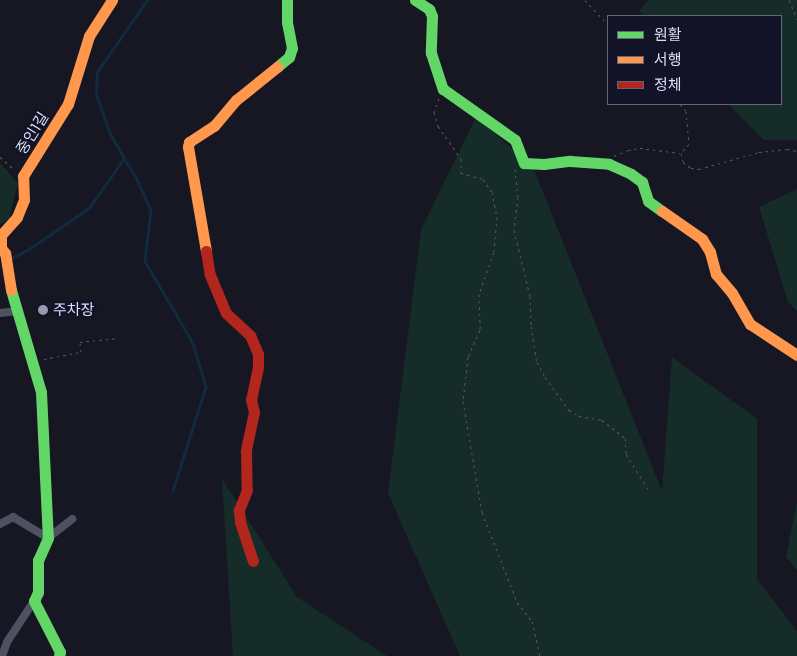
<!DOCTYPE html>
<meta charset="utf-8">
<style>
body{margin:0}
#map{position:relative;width:797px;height:656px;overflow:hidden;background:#161722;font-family:Poppins,"Noto Sans KR",sans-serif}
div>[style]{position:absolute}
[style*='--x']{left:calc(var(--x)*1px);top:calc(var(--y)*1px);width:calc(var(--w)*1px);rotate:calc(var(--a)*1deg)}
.green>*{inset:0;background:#162c28}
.stream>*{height:2.5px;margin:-1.25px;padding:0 1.25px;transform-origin:1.25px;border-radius:1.25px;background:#112b3e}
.path>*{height:1px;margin-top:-0.5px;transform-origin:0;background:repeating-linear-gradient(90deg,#4d5d64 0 2.5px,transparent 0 6.5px)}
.street>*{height:8px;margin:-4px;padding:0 4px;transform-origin:4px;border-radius:4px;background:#4d5161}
.fast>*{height:11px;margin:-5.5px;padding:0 5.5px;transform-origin:5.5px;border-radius:5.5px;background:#63d668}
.slow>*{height:11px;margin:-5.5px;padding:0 5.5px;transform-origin:5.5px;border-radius:5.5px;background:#ff974d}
.jam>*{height:11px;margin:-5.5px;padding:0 5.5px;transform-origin:5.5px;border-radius:5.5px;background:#b3261e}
.dots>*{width:14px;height:14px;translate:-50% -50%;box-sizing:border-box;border:2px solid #121326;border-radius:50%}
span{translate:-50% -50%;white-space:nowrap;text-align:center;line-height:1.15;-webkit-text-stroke:4.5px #121326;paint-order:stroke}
.street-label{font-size:15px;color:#dbdffb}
.poi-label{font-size:15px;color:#dbdffb}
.left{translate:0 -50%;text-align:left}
.legend{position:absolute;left:607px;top:15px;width:175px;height:90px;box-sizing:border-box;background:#121326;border:1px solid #62657b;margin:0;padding:6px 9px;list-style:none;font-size:15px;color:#dbdffb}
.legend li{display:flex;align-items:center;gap:10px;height:25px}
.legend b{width:25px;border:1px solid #62657b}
</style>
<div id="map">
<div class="green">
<i style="clip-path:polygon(649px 0,797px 0,797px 140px,764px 140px,728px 104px,781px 104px,781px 16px,644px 16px,639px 11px)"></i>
<i style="clip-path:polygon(476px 117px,533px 167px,662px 491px,672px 357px,757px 419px,757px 579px,797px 631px,797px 656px,460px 656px,388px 493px,421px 230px)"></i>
<i style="clip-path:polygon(0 163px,18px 183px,9px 219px,0 224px)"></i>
<i style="clip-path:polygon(797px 189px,797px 311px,788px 302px,759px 207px)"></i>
<i style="clip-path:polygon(222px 479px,297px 597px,387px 656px,233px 656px)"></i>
<i style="clip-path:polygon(797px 502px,797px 570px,786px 557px)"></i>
</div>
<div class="stream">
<i style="--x:124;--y:158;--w:25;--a:58"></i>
<i style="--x:137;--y:179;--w:34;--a:66"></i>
<i style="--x:151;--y:210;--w:51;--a:96.7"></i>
<i style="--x:145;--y:261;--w:95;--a:59.7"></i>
<i style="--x:193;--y:343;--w:46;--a:73.5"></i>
<i style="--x:206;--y:387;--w:109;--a:107.6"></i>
<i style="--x:10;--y:259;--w:21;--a:-28"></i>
<i style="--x:29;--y:249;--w:73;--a:-34.3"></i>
<i style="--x:89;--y:208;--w:61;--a:-55"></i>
<i style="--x:124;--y:158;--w:28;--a:-120"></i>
<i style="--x:110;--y:134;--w:41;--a:-109.7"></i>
<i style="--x:96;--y:95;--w:23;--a:-88"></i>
<i style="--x:97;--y:72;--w:88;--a:-55.2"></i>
</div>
<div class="path">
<i style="--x:585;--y:0;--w:34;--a:47"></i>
<i style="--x:789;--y:0;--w:21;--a:67"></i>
<i style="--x:439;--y:98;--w:15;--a:110"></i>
<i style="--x:434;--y:112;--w:15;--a:74"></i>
<i style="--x:438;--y:126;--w:40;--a:55.1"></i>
<i style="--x:461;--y:159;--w:14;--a:90"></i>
<i style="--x:461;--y:173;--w:23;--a:15"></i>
<i style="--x:483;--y:179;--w:16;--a:55"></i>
<i style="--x:492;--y:192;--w:25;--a:79"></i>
<i style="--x:497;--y:217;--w:35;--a:95"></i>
<i style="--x:494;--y:252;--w:45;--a:109.7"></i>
<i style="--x:479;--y:294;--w:36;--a:88"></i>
<i style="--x:480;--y:330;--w:30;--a:114"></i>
<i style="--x:468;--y:357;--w:44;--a:96.5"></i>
<i style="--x:463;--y:401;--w:113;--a:80.3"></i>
<i style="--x:482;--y:512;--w:97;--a:68.7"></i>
<i style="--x:517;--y:602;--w:24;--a:52"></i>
<i style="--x:532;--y:621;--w:36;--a:77"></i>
<i style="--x:680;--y:104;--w:9;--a:49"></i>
<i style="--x:686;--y:111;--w:33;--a:85"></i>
<i style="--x:689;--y:144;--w:12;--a:132"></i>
<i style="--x:681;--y:153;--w:9;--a:77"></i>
<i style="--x:683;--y:162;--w:10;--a:37"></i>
<i style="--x:691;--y:168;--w:8;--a:7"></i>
<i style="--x:699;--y:169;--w:62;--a:-15.8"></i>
<i style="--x:759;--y:152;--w:28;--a:-6"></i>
<i style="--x:787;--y:149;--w:10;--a:11"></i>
<i style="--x:614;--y:156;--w:15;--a:-23"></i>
<i style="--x:628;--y:150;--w:12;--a:-9"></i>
<i style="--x:640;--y:148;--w:40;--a:7.1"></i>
<i style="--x:0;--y:157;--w:18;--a:41"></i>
<i style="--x:515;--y:169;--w:28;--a:84"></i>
<i style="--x:518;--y:197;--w:33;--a:97"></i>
<i style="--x:514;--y:230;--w:68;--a:76.4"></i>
<i style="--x:530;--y:296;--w:30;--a:88"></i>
<i style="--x:531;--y:326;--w:36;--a:81"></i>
<i style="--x:537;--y:362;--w:17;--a:62"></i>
<i style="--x:545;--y:377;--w:41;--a:54"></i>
<i style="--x:569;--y:410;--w:12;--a:31"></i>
<i style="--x:579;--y:416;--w:23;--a:10"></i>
<i style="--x:602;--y:420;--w:29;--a:38"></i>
<i style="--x:625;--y:438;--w:16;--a:86"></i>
<i style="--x:626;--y:454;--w:41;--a:57.8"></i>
<i style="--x:44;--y:359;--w:38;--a:-11"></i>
<i style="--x:81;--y:352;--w:10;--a:-96"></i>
<i style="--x:80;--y:342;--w:36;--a:-6"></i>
</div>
<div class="street">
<i style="--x:0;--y:313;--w:19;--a:-6"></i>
<i style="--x:0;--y:524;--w:15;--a:-28"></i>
<i style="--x:13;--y:517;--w:41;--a:31"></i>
<i style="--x:48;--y:538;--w:31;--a:-38"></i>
<i style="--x:2;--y:656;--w:15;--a:-70"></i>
<i style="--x:7;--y:642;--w:49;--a:-56.6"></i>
</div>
<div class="fast">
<i style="--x:415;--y:0;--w:17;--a:33"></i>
<i style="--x:429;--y:9;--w:8;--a:67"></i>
<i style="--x:432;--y:16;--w:37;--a:92"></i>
<i style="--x:431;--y:53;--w:38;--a:72"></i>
<i style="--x:443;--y:89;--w:88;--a:35.3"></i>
<i style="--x:515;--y:140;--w:25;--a:69"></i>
<i style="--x:524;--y:163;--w:20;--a:3"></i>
<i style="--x:544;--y:164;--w:26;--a:-7"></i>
<i style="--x:570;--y:161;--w:39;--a:4"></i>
<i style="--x:609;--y:164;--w:24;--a:24"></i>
<i style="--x:631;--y:174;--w:14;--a:36"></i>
<i style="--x:642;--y:182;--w:20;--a:72"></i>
<i style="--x:648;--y:201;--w:17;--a:36"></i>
<i style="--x:277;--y:67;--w:16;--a:-40"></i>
<i style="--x:289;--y:57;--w:9;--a:-72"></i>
<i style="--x:292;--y:48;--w:26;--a:-101"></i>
<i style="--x:287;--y:22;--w:22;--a:-90"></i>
<i style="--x:11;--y:290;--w:106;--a:73.6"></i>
<i style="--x:41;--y:392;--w:146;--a:87.3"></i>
<i style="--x:48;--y:538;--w:24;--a:114"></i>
<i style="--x:38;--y:560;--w:32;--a:90"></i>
<i style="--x:38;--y:592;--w:10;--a:114"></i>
<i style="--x:34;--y:601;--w:57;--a:63"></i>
<i style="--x:60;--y:652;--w:4;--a:104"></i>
</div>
<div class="slow">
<i style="--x:662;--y:211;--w:49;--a:35"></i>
<i style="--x:702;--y:239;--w:15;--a:58"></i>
<i style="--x:710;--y:252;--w:23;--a:75"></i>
<i style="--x:716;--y:274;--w:25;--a:50"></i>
<i style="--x:732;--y:293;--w:36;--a:60"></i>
<i style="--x:750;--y:324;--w:56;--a:33.4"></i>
<i style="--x:206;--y:251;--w:106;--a:-99.8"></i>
<i style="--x:188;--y:147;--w:5;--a:-79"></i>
<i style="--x:189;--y:142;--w:30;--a:-33"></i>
<i style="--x:214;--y:126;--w:34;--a:-50"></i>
<i style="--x:236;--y:100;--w:53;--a:-38.8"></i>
<i style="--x:11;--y:290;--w:37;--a:-99"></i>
<i style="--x:5;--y:253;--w:6;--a:-129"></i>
<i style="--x:1;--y:248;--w:13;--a:-90"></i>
<i style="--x:1;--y:235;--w:24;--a:-48"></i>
<i style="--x:17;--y:217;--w:18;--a:-68"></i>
<i style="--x:24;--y:200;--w:24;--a:-92"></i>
<i style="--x:23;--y:176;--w:85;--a:-58"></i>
<i style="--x:68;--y:104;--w:71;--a:-72.8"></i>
<i style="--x:89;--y:36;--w:43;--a:-57.4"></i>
</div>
<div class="jam">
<i style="--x:206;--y:251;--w:24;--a:81"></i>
<i style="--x:210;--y:275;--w:41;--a:67.2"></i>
<i style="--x:226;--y:313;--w:33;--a:43"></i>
<i style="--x:250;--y:335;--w:21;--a:67"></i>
<i style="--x:258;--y:354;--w:13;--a:90"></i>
<i style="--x:258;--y:367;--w:33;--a:102"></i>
<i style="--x:251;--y:399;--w:13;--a:77"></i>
<i style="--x:254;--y:412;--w:40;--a:102"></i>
<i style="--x:246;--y:451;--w:39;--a:89"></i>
<i style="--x:247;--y:490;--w:22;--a:112"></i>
<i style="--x:239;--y:510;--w:12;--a:85"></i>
<i style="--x:240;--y:522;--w:41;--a:71.6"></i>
</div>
<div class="dots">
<i style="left:43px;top:310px;background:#9699af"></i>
</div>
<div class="street-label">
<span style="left:32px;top:133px;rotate:-58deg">중인1길</span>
</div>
<div class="poi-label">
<span class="left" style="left:53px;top:310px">주차장</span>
</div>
<ul class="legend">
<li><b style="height:6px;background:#63d668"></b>원활</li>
<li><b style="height:6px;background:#ff974d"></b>서행</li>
<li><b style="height:6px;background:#b3261e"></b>정체</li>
</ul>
</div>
